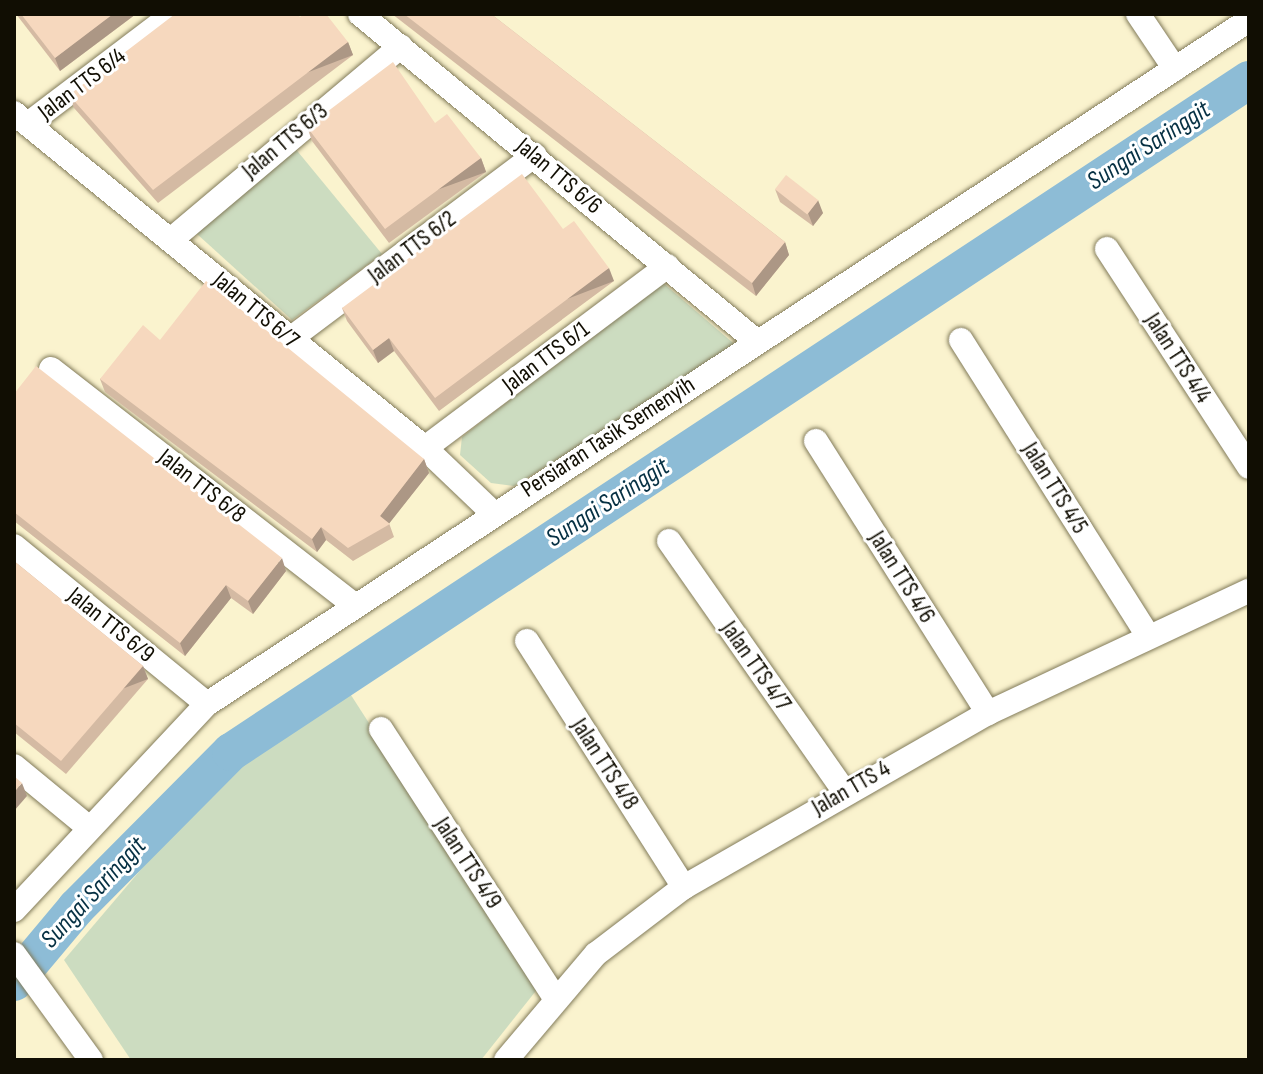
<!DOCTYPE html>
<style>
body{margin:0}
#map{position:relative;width:1263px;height:1074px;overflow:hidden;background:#faf3ce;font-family:"Sofia Sans Condensed",sans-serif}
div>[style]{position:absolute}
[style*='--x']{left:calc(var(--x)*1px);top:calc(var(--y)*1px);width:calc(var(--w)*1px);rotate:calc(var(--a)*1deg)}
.green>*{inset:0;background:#ccdcc0}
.river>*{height:38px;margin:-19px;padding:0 19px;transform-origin:19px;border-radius:19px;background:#8dbcd6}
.roads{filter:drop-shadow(0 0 2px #827b5a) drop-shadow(0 0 2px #827b5a)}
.minor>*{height:24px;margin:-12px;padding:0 12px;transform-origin:12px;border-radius:12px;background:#fff}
.wall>*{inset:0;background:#d4baa3}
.shaded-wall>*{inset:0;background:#ac9785;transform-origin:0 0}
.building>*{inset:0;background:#f6d8be;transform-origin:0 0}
span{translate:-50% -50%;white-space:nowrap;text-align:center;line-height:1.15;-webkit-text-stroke:6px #fff;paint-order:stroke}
.street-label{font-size:24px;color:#110e03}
.water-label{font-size:26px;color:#063043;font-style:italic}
.frame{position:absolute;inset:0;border:16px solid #110e03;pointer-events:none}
</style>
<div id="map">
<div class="green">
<i style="clip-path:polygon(294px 147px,382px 254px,292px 320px,197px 234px,201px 221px)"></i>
<i style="clip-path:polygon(662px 282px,739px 348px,514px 486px,491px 483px,460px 455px,462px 437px)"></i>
<i style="clip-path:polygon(349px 692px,539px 987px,481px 1060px,131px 1060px,64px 960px,218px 779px)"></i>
</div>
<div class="river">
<i style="--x:14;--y:982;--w:97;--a:-50"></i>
<i style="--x:76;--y:908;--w:220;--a:-45.2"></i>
<i style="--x:231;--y:752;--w:1220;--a:-33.43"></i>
</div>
<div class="roads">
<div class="minor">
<i style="--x:360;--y:14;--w:512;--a:39.53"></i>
<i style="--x:1138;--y:14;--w:66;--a:56.1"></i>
<i style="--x:14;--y:113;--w:530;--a:39.18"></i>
<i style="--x:425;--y:448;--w:93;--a:43.7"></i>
<i style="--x:28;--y:124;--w:182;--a:-37.2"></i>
<i style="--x:172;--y:239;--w:299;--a:-40.1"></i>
<i style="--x:1107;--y:249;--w:260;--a:56.9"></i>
<i style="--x:290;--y:339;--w:306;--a:-36.9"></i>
<i style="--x:961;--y:340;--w:350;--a:57.7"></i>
<i style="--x:51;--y:369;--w:383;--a:37.9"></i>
<i style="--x:816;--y:441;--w:322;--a:57.7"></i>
<i style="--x:425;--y:448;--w:303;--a:-36.9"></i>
<i style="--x:669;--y:541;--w:305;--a:55"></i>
<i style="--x:14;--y:546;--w:249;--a:39.3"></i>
<i style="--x:527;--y:641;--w:292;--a:57.5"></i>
<i style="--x:381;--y:729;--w:318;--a:57.1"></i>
<i style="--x:14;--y:766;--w:96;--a:39.5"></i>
<i style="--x:14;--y:910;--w:282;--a:-46.9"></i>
<i style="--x:207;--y:704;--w:1246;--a:-33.28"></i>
<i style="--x:14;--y:954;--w:131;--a:54"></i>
<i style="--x:506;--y:1060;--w:139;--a:-49.7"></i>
<i style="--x:596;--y:954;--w:111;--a:-37.3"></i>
<i style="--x:684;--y:887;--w:350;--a:-29.8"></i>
<i style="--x:988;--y:713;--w:288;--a:-25.1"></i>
</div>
</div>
<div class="wall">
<i style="clip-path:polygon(16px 14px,136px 14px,60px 71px)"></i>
<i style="clip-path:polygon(392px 14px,491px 14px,785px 242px,789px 255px,756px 296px)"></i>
<i style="clip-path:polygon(300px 17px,348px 42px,353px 55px,158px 203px,74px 108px,69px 95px)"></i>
<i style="clip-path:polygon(435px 123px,481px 158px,486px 172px,389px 243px,312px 141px,307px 127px)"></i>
<i style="clip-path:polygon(775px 189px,823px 213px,813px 226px,780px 202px)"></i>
<i style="clip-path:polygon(563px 229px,614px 281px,439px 411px,394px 351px,378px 363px,347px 321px,342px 308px)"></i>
<i style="clip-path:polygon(160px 340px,424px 459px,429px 473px,389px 523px,394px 537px,353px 561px,326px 540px,317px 552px,105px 392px,100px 379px)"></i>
<i style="clip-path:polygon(14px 394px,286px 571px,253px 614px,231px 598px,185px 656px,14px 521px)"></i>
<i style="clip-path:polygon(14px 561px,143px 666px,148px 679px,66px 774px,14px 732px)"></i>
</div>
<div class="shaded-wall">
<i style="clip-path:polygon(113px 14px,136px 14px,60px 71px,55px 58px)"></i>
<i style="left:348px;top:42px;width:14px;height:245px;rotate:69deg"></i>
<i style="left:481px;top:158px;width:15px;height:119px;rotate:70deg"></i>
<i style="clip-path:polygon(818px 200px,823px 213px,813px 226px,808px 213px)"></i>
<i style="clip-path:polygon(785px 242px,789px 255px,756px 296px,752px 283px)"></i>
<i style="left:609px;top:268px;width:14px;height:217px;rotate:69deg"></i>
<i style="clip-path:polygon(389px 338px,394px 351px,378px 363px,373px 350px)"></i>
<i style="clip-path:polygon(424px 459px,429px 473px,388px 525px,380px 516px)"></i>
<i style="clip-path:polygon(321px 527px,326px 540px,317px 552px,312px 539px)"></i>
<i style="clip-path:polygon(282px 558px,286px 571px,253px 614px,248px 601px)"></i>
<i style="clip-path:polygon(226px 585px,231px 598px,185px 656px,180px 643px)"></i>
<i style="left:143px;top:666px;width:14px;height:125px;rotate:69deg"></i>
<i style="clip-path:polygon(22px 783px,27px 796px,14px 811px,14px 792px)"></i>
</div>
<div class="building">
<i style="clip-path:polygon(21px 14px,113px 14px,55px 58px)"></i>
<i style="clip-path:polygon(175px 14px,297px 14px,300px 17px,304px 14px,326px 14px,348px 42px,153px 190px,69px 95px)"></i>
<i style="clip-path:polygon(404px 14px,491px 14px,785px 242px,752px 283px)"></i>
<i style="clip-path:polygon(393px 62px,435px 123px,447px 114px,481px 158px,385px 229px,307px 127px)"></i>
<i style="clip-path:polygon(522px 174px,563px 229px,574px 221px,609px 268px,435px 398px,389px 338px,373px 350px,342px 308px)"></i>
<i style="left:786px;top:175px;width:41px;height:18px;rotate:38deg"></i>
<i style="clip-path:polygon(206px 281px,424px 459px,380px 516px,390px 524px,348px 548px,321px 527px,312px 539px,100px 379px,143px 325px,160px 340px)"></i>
<i style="clip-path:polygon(36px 366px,282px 558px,248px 601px,226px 585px,180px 643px,14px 512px,14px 394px)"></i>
<i style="clip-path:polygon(14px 561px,143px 666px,61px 761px,14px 723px)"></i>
<i style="clip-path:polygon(14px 776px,22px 783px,14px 792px)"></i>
</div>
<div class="street-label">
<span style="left:82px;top:84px;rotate:-37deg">Jalan TTS 6/4</span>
<span style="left:285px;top:141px;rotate:-40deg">Jalan TTS 6/3</span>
<span style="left:559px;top:176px;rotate:40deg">Jalan TTS 6/6</span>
<span style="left:412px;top:247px;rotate:-37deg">Jalan TTS 6/2</span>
<span style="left:256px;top:310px;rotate:40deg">Jalan TTS 6/7</span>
<span style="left:546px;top:357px;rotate:-37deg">Jalan TTS 6/1</span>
<span style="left:1178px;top:358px;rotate:57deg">Jalan TTS 4/4</span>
<span style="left:608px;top:437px;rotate:-33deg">Persiaran Tasik Semenyih</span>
<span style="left:202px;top:486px;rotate:38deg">Jalan TTS 6/8</span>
<span style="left:1055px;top:488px;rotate:58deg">Jalan TTS 4/5</span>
<span style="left:902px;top:577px;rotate:58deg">Jalan TTS 4/6</span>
<span style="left:111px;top:625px;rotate:39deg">Jalan TTS 6/9</span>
<span style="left:756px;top:666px;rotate:55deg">Jalan TTS 4/7</span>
<span style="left:605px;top:764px;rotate:57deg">Jalan TTS 4/8</span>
<span style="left:851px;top:788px;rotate:-30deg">Jalan TTS 4</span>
<span style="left:468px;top:863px;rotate:57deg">Jalan TTS 4/9</span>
</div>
<div class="water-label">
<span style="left:1149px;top:146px;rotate:-33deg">Sungai Saringgit</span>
<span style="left:608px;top:503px;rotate:-33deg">Sungai Saringgit</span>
<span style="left:94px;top:893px;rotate:-47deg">Sungai Saringgit</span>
</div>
<div class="frame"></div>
</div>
